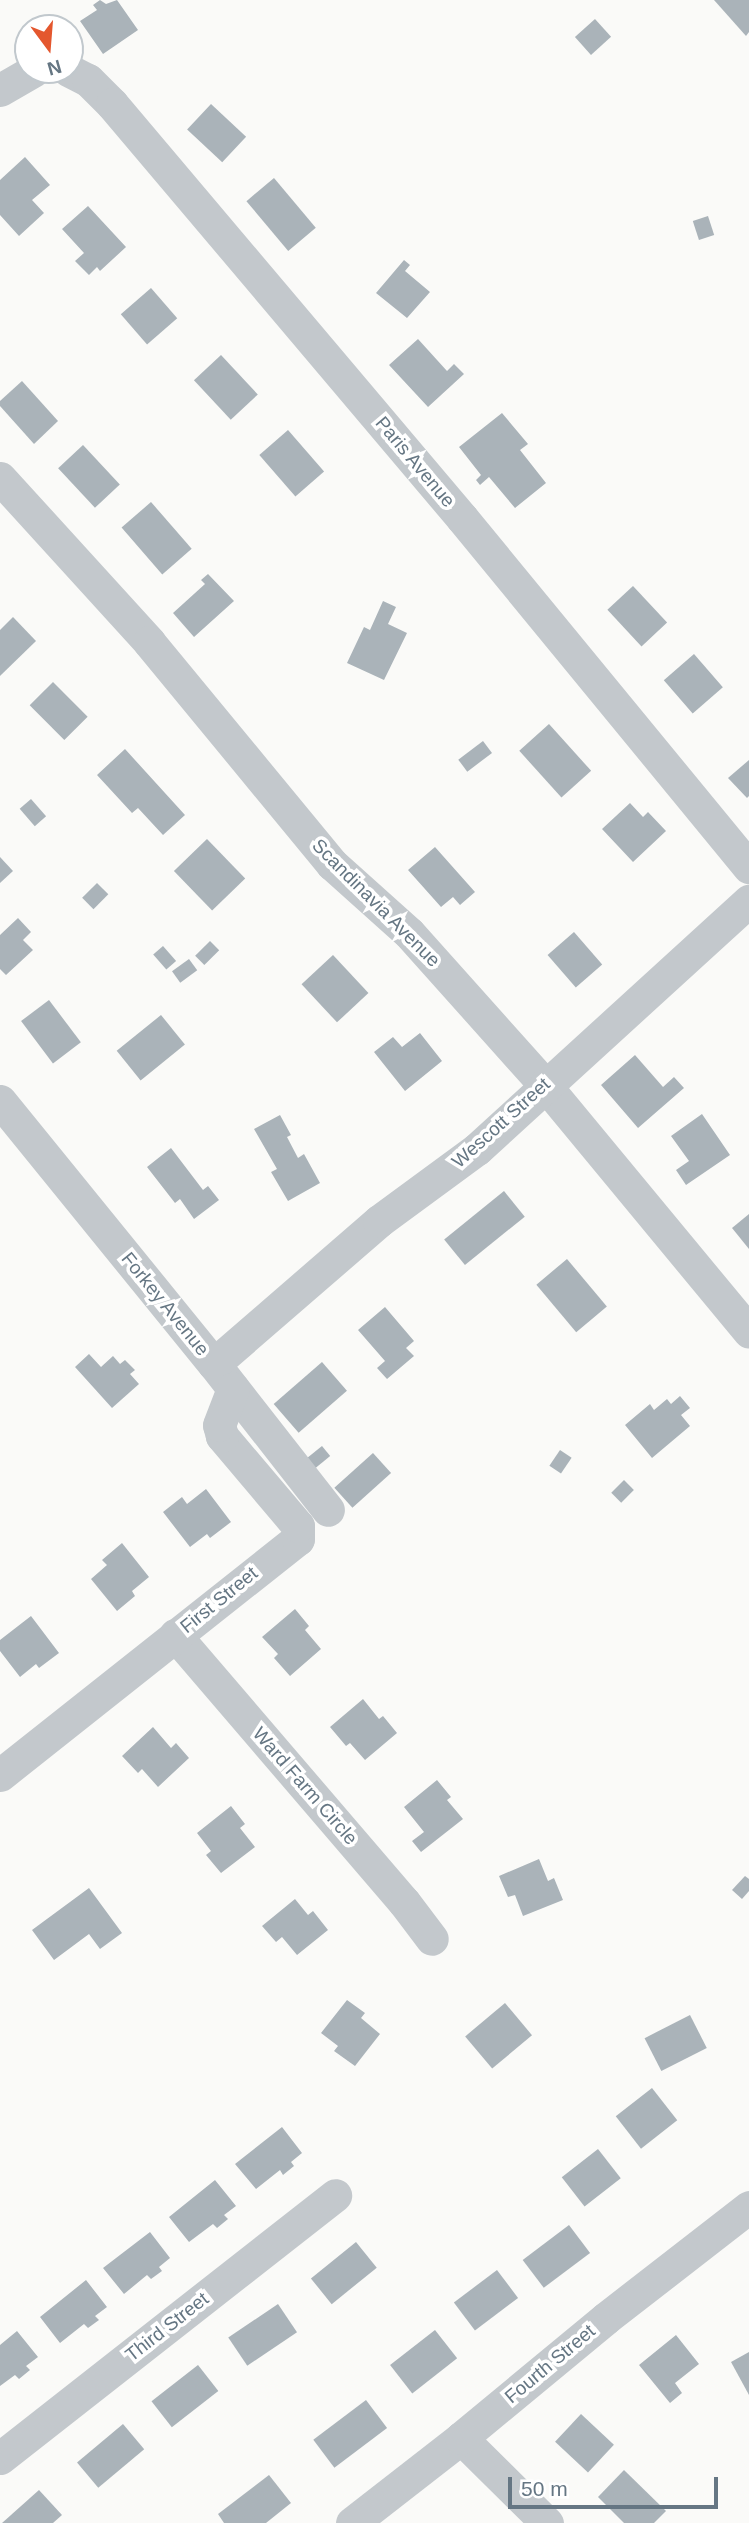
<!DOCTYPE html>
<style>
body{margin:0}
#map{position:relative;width:749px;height:2523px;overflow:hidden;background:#fafaf8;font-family:Helvetica,sans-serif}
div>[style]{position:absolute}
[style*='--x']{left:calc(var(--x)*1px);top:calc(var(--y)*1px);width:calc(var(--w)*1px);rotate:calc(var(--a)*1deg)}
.building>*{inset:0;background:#aab3b9;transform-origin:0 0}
.minor>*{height:33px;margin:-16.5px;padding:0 16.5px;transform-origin:16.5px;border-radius:16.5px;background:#c3c8cc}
span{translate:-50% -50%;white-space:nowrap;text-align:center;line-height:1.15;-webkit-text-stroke:7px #fff;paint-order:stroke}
.street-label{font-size:19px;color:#657683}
.north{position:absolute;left:14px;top:14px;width:70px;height:70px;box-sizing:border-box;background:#fff;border:2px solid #c1c8cd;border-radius:50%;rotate:164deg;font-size:19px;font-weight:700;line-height:28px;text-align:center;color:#657683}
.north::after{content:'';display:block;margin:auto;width:24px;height:32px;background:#e4572e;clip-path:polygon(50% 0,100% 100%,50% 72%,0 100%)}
.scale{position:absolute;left:508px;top:2477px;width:210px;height:32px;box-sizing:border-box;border:4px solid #657683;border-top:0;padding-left:9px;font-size:21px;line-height:24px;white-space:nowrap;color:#657683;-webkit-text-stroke:5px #fff;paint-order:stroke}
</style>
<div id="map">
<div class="building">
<i style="clip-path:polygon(100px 0,106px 4px,117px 0,138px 30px,103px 54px,80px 21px,97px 10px,93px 5px)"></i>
<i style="clip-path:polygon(714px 0,749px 0,749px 32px,746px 36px)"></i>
<i style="left:595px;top:19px;width:24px;height:27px;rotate:48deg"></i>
<i style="left:211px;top:104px;width:48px;height:35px;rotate:43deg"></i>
<i style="clip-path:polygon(25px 157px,50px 185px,32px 200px,44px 213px,19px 236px,0 215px,0 180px)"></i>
<i style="left:274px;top:178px;width:65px;height:36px;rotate:50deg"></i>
<i style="clip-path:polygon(88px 206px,126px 247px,100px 271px,97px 267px,89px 275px,75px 261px,84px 253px,62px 229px)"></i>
<i style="left:708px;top:216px;width:20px;height:16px;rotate:72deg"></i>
<i style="clip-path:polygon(404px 260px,410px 265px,405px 271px,430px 292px,407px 318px,376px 293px)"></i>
<i style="left:151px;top:288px;width:40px;height:40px;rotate:49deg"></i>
<i style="clip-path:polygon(418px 339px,447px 371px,454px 364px,464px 374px,428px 407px,389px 365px)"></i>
<i style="left:221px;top:355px;width:54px;height:37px;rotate:47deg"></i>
<i style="clip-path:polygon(22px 381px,58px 421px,34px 444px,0 406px,0 401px)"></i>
<i style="clip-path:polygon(502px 413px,528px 444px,520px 450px,546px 483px,515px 508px,489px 477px,480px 485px,476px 480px,481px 475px,459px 447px)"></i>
<i style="left:288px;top:430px;width:55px;height:38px;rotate:49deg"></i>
<i style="left:83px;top:445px;width:54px;height:34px;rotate:47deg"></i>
<i style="left:151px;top:502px;width:62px;height:39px;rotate:49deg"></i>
<i style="clip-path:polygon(208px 574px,234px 601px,194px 637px,173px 613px,205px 584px,201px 580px)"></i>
<i style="left:633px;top:586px;width:50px;height:35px;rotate:47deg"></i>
<i style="clip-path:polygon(383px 601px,396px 607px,388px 624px,407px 633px,384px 680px,347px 663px,364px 627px,370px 630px)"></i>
<i style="clip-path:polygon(13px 617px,36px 641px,0 676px,0 630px)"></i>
<i style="left:694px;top:654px;width:44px;height:40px;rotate:49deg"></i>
<i style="left:53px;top:682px;width:49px;height:33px;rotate:45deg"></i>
<i style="left:549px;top:724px;width:63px;height:40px;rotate:48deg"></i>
<i style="left:483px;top:741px;width:15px;height:31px;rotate:53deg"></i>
<i style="clip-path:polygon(125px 749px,185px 815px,163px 835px,138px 808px,132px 813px,97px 775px)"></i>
<i style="clip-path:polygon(749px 760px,749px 796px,747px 798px,728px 778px)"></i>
<i style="left:31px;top:799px;width:23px;height:15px;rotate:49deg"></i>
<i style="clip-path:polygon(630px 803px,643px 817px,648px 812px,666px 831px,633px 862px,602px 829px)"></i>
<i style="left:207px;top:839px;width:55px;height:46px;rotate:46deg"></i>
<i style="clip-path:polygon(435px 847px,475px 892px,460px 905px,453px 897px,441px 907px,408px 870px)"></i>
<i style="clip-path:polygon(0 857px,13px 871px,0 883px)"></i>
<i style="left:97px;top:883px;width:16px;height:21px;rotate:45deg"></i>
<i style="clip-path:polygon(18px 918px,31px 932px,23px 940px,33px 950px,6px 975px,0 969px,0 935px)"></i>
<i style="left:574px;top:932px;width:43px;height:35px;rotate:49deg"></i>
<i style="left:210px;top:941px;width:13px;height:21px;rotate:45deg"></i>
<i style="left:163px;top:946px;width:20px;height:13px;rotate:49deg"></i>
<i style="left:333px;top:955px;width:52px;height:43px;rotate:47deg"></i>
<i style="left:189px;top:959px;width:14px;height:21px;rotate:54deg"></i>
<i style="left:49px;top:1000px;width:53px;height:35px;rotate:53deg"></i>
<i style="left:161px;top:1015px;width:38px;height:57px;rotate:51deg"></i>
<i style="clip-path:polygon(420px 1033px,442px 1061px,405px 1091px,374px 1052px,393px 1037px,402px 1047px)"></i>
<i style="clip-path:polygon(635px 1055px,663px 1087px,674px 1077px,684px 1088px,638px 1128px,601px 1085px)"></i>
<i style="clip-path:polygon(702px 1114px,730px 1155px,686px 1185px,676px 1170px,689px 1161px,671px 1136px)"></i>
<i style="clip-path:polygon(280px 1115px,291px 1135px,287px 1137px,298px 1158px,304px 1154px,320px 1183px,288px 1201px,271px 1172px,277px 1169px,254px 1129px)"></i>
<i style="clip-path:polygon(171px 1148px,203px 1190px,208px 1186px,219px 1200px,194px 1219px,180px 1199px,175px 1203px,147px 1167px)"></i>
<i style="left:504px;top:1191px;width:33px;height:77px;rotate:51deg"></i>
<i style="clip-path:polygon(749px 1214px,749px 1249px,732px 1228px)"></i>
<i style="left:567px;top:1259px;width:62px;height:40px;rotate:50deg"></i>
<i style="clip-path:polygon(385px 1307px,414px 1341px,406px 1348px,414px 1356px,387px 1379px,377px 1368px,385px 1361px,358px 1330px)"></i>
<i style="clip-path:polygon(89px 1354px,101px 1367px,113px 1356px,120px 1364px,125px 1360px,135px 1370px,130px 1374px,139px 1384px,112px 1408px,75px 1367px)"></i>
<i style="left:322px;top:1362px;width:38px;height:64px;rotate:49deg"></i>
<i style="clip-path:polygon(680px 1396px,690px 1408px,681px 1415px,690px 1426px,652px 1458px,625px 1425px,650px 1404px,654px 1410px,667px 1399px,671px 1404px)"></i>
<i style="left:322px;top:1446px;width:13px;height:22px;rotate:51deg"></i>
<i style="left:560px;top:1450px;width:14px;height:19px;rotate:34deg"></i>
<i style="left:373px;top:1453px;width:27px;height:52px;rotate:48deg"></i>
<i style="left:624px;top:1480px;width:14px;height:18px;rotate:45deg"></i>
<i style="clip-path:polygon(206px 1489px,231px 1522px,210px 1538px,207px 1534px,190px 1547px,163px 1512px,182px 1497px,187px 1504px)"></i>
<i style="clip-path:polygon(122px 1543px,149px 1577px,132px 1591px,135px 1596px,117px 1611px,91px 1579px,107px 1565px,102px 1560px)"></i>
<i style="clip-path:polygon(295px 1609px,309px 1626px,305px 1630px,321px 1649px,290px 1676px,274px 1658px,278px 1654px,262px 1637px)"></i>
<i style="clip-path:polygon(31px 1616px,59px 1653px,39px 1668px,36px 1664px,20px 1677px,0 1651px,0 1640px)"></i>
<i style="clip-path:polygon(363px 1699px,379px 1719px,383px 1716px,397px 1733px,365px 1760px,350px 1743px,346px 1746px,330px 1727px)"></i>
<i style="clip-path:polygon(153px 1727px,171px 1748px,176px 1743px,189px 1758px,158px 1787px,142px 1769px,138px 1773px,122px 1756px)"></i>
<i style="clip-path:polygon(437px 1780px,451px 1797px,447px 1800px,463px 1819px,421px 1852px,412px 1841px,424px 1832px,404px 1807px)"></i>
<i style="clip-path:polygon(231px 1806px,245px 1824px,240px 1828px,255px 1847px,221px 1873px,206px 1855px,211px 1851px,197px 1833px)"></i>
<i style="clip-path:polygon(539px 1859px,548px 1881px,554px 1878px,563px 1900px,523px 1916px,515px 1895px,508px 1897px,499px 1876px)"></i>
<i style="clip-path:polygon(745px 1876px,749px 1879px,749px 1891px,742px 1899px,732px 1890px)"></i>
<i style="clip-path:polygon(89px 1888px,122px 1933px,100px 1949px,89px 1934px,54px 1960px,32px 1930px)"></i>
<i style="clip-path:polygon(295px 1899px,308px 1915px,313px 1911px,328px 1930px,297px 1955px,282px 1937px,276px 1942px,262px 1926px)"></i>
<i style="clip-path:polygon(347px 2000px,365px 2013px,361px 2018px,380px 2034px,355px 2066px,334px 2051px,338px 2046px,321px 2033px)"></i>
<i style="left:505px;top:2003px;width:42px;height:52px;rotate:50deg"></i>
<i style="left:690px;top:2015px;width:37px;height:51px;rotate:63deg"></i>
<i style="left:652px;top:2088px;width:41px;height:46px;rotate:52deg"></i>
<i style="clip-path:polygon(282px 2127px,302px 2153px,291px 2162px,294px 2166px,283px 2175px,280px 2170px,256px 2189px,235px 2164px)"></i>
<i style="left:598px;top:2149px;width:37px;height:46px;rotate:52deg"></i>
<i style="clip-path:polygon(215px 2180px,236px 2206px,224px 2215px,228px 2219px,217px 2228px,213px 2224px,189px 2242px,169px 2217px)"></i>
<i style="left:569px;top:2225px;width:35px;height:58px;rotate:53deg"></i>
<i style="clip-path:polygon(150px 2232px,170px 2258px,159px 2267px,162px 2271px,151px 2279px,147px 2275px,124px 2294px,103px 2268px)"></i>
<i style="left:356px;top:2242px;width:33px;height:58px;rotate:51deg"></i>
<i style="left:497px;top:2270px;width:35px;height:54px;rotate:53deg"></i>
<i style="clip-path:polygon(86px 2280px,107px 2307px,95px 2316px,99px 2320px,88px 2328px,84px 2324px,60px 2343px,40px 2317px)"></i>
<i style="left:278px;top:2304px;width:34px;height:60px;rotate:56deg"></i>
<i style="left:435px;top:2330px;width:36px;height:57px;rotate:52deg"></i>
<i style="clip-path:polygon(17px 2331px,38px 2357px,26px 2366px,30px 2370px,19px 2379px,15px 2375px,0 2386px,0 2345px)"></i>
<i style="clip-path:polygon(676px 2335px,699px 2364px,675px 2383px,682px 2393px,670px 2403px,639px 2365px)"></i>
<i style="clip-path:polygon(749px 2352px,749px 2395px,731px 2362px)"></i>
<i style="left:198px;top:2365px;width:33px;height:59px;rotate:52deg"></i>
<i style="left:366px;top:2400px;width:35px;height:66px;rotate:53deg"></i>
<i style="left:581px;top:2414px;width:45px;height:38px;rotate:43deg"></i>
<i style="left:123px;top:2424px;width:33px;height:60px;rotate:50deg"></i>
<i style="clip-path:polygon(624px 2470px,666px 2511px,654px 2523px,624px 2523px,598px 2497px)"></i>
<i style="clip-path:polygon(269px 2475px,291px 2503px,266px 2523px,224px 2523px,218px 2514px)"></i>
<i style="clip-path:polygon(39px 2490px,62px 2515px,53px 2523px,2px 2523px)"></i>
</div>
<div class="minor">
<i style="--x:68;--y:70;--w:22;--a:27"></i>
<i style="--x:88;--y:80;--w:34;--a:45"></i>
<i style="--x:112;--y:104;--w:542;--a:49.79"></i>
<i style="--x:462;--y:518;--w:452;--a:50.6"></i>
<i style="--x:0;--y:90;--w:39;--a:-30"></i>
<i style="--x:0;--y:478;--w:222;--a:47.7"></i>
<i style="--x:149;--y:642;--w:288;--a:50.5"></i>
<i style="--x:332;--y:864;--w:103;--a:41.9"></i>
<i style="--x:409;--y:933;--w:204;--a:48.2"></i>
<i style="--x:545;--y:1085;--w:320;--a:50.4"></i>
<i style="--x:0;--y:1101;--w:339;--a:50.9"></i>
<i style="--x:214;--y:1364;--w:185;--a:52"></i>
<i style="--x:214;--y:1364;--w:218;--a:-40.9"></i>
<i style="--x:379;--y:1221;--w:122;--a:-36.3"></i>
<i style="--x:477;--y:1149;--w:368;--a:-42.4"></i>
<i style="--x:175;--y:1635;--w:352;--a:49.4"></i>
<i style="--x:404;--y:1902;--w:46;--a:52.9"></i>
<i style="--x:0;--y:1775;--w:380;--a:-38.4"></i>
<i style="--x:298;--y:1539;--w:13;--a:-90"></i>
<i style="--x:298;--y:1526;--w:118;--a:-130.2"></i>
<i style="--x:222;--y:1436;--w:11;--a:-105"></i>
<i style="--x:219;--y:1425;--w:39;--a:-69"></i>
<i style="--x:461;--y:2438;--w:121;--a:44.7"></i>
<i style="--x:0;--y:2458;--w:426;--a:-38.1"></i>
<i style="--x:352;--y:2523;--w:138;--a:-37.9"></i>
<i style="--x:461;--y:2438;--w:188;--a:-39.6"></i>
<i style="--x:606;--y:2318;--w:181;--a:-37.8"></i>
</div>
<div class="street-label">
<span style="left:415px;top:462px;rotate:50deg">Paris Avenue</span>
<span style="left:376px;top:903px;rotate:45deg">Scandinavia Avenue</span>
<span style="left:501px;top:1123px;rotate:-42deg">Wescott Street</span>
<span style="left:165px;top:1304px;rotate:51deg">Forkey Avenue</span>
<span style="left:219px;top:1600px;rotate:-39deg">First Street</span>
<span style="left:305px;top:1786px;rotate:49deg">Ward Farm Circle</span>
<span style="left:167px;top:2327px;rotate:-38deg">Third Street</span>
<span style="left:550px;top:2364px;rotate:-40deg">Fourth Street</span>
</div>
<div class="north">N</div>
<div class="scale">50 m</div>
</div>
